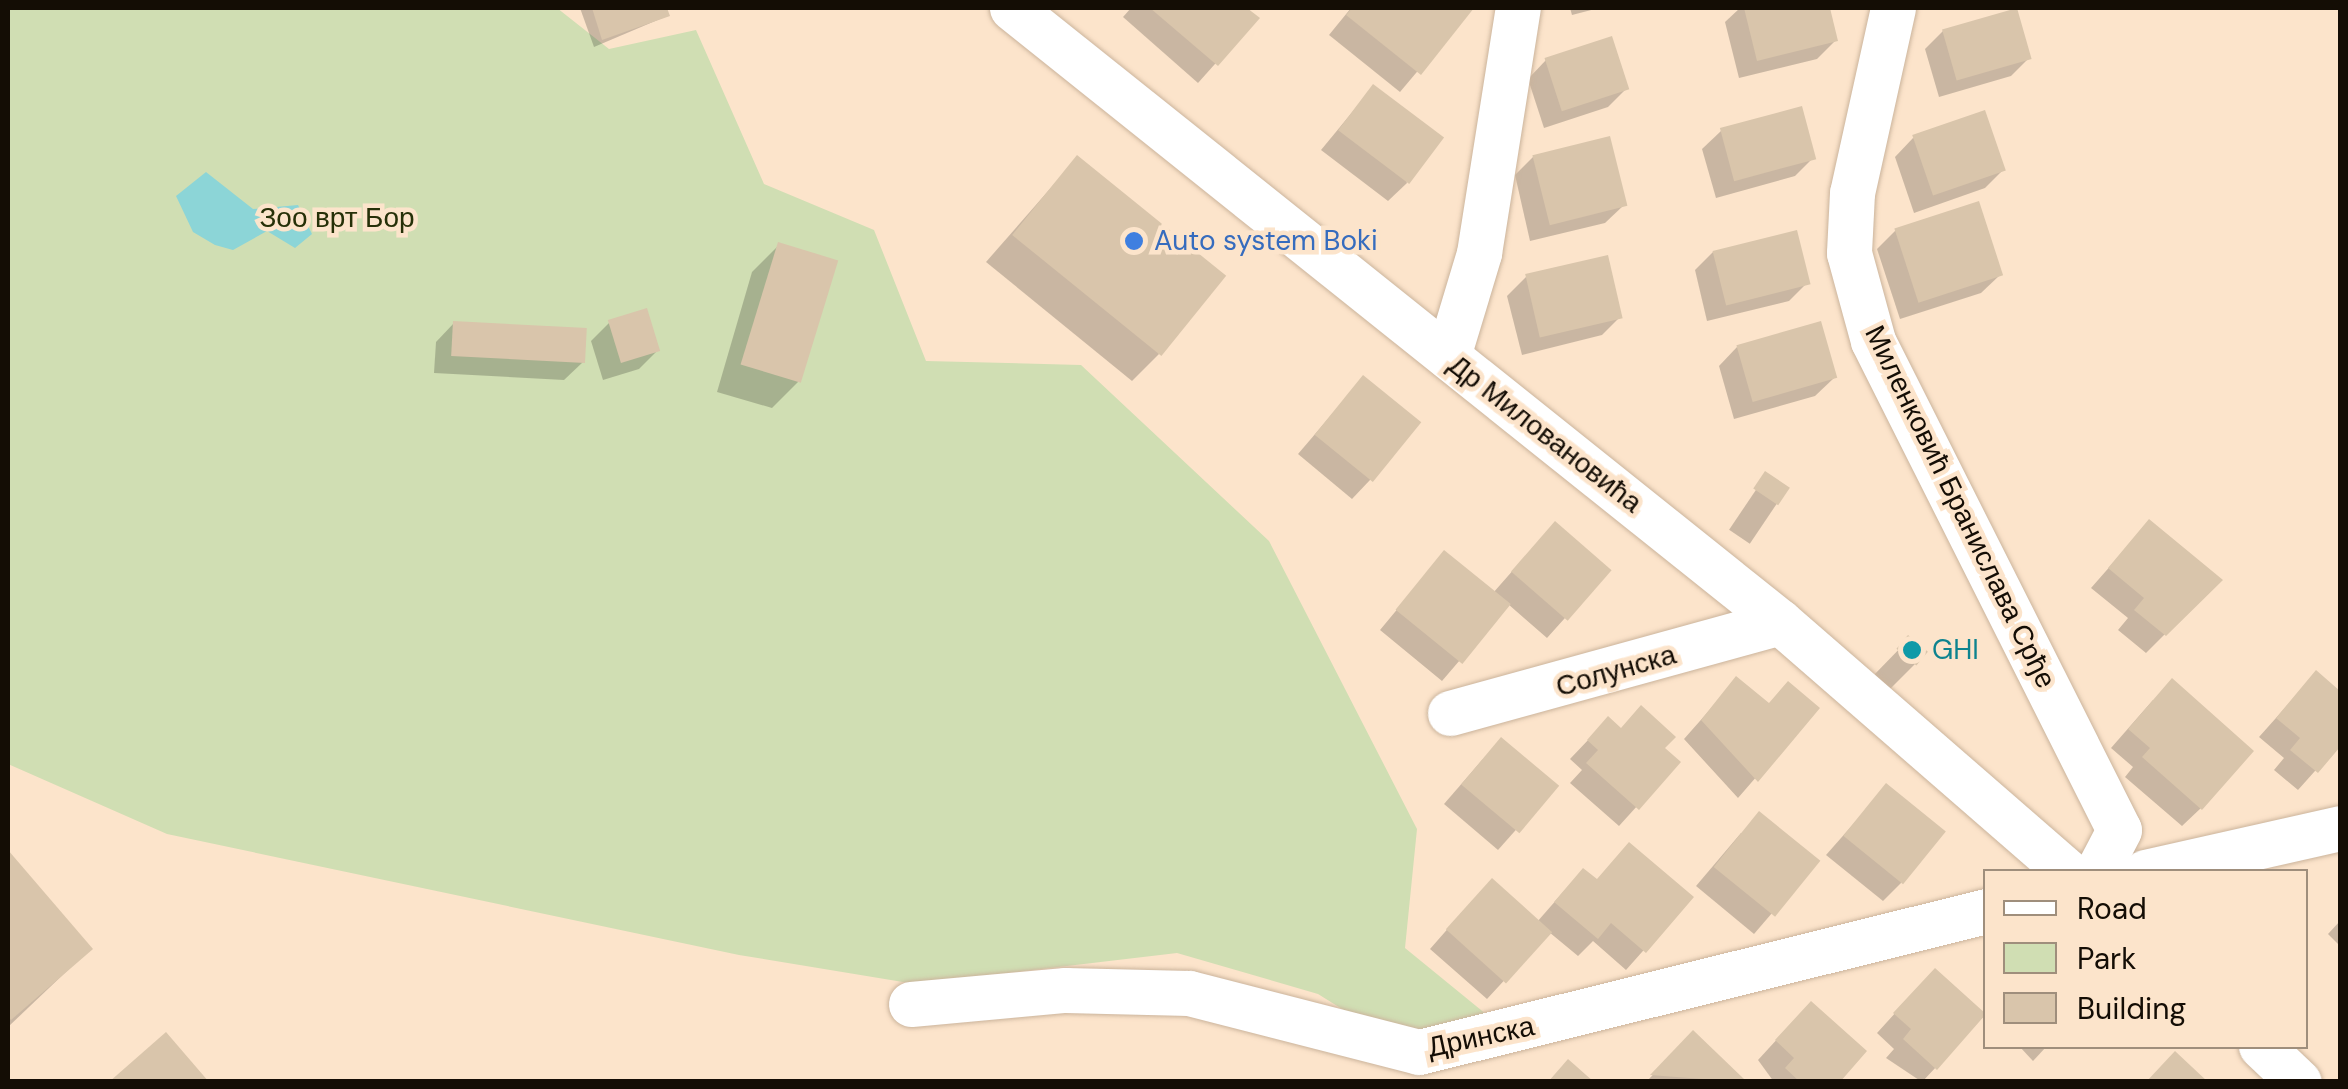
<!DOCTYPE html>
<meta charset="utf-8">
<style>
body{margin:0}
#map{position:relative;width:2348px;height:1089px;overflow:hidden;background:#fce4cb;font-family:"DM Sans",sans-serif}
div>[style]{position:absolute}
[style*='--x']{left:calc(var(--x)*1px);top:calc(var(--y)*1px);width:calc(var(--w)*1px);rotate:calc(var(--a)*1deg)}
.green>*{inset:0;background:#d0deb3}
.water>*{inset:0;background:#8cd5d7}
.shadow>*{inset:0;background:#0003;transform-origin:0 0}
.building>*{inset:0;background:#d9c5ab;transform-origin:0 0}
.roads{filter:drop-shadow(0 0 2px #cbb49c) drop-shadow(0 0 2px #cbb49c)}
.minor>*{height:45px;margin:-22.5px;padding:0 22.5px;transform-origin:22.5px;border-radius:22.5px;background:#fff}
.dots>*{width:28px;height:28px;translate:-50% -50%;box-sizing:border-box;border:5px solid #fce4cb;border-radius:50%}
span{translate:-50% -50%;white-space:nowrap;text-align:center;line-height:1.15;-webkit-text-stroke:9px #fce4cb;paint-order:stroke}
.park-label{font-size:28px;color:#263008}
.shop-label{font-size:28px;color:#366cbe}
.left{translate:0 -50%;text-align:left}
.street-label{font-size:28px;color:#140d05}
.culture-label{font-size:28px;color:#0d838f}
.frame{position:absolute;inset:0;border:10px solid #140d05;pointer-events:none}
.legend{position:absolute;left:1983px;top:869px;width:325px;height:180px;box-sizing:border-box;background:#fce4cb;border:2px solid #9f8e7c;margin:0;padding:12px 18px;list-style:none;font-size:30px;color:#140d05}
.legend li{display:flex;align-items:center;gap:20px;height:50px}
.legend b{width:50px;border:2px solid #9f8e7c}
</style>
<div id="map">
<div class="green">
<i style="clip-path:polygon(8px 8px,557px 8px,609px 49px,696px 30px,764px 184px,874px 230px,926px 361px,1081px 365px,1269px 541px,1417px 829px,1405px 948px,1503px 1028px,1387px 1037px,1318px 994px,1177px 953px,915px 984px,739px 955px,167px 834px,8px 764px)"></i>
</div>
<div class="water">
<i style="clip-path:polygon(206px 172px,253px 209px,298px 205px,312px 234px,295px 248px,267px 231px,233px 250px,215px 245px,193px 232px,176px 196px)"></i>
</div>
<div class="shadow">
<i style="clip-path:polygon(580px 8px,664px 8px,667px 16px,594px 47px)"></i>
<i style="clip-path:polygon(1131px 8px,1243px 8px,1256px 18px,1198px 83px,1123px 17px)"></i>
<i style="clip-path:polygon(1351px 8px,1468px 8px,1470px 9px,1400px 92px,1329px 35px)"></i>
<i style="clip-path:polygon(1570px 8px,1599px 8px,1572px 15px)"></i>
<i style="clip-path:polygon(1740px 8px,1828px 8px,1836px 40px,1817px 59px,1739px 78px,1725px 22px)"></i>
<i style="clip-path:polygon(1943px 31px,2029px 58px,2011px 76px,1939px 97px,1925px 49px)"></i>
<i style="clip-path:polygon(1546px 60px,1627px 88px,1608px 107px,1544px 128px,1528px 79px)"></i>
<i style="clip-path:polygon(1373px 87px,1407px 183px,1388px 201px,1321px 150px)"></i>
<i style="clip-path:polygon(1721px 131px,1813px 158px,1795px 176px,1716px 198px,1702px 149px)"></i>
<i style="clip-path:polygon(1913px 138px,2003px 170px,1985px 188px,1914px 213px,1895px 157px)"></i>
<i style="clip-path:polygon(1533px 157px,1624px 205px,1605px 223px,1530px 241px,1515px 175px)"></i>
<i style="clip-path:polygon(1077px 158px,1159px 354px,1132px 381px,986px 262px)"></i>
<i style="clip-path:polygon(1896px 230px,2000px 275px,1981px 293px,1900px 319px,1877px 249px)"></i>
<i style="clip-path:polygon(779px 245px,799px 381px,772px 408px,717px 392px,752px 272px)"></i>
<i style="clip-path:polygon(1713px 252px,1807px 283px,1789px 301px,1707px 321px,1695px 270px)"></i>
<i style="clip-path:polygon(1526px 277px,1620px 317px,1602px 335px,1522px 355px,1507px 296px)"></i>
<i style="clip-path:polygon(610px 322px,658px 350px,639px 369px,603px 380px,591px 341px)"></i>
<i style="clip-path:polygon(454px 323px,583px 362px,564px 380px,434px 373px,436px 342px)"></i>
<i style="clip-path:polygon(1737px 347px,1834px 378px,1815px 396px,1734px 419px,1719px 366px)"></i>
<i style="clip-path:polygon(1363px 378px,1370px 480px,1352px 499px,1298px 454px)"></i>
<i style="left:1766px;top:475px;width:25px;height:66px;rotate:34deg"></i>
<i style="clip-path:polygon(2149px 522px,2219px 580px,2146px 653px,2118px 630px,2128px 618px,2091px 588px)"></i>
<i style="clip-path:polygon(1537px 543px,1608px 570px,1547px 638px,1508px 604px,1442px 681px,1380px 630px,1444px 553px,1493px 593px)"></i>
<i style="clip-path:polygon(1909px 639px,1915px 664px,1888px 691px,1872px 677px)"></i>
<i style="clip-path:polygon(2316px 673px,2340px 694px,2340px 743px,2298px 790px,2274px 770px,2284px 758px,2259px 737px)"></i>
<i style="clip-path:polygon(1737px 679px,1768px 705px,1816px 708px,1738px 798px,1684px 739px)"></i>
<i style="clip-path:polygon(2153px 700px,2201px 808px,2182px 826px,2125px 777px,2133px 767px,2111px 748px)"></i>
<i style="clip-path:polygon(1619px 730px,1677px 762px,1619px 826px,1570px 783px,1582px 770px,1570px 759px,1590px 738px)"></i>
<i style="clip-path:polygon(1483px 759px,1555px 786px,1498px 850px,1444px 804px)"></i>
<i style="clip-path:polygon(1886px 787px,1901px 883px,1883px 901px,1826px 855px)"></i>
<i style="clip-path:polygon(1741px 833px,1816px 862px,1754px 934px,1696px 886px)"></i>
<i style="clip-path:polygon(8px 854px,90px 949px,8px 1027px)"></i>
<i style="clip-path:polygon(1595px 882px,1690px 898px,1626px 970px,1593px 941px,1578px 956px,1549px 932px,1487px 999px,1430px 949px,1473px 900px,1537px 922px,1565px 890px)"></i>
<i style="clip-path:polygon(2340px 921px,2340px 946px,2328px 934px)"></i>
<i style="clip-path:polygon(1917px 989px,1984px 1016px,1922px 1082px,1886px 1058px,1894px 1049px,1877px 1033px)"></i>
<i style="clip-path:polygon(1793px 1022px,1836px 1082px,1774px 1082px,1758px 1060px)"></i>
<i style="clip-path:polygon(2019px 1046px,2047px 1046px,2033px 1061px)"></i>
<i style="clip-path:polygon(1675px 1052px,1739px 1082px,1646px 1082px)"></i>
</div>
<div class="building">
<i style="clip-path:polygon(592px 8px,667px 8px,670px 16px,602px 40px)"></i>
<i style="clip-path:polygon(1150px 8px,1247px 8px,1260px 18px,1218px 66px)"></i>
<i style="clip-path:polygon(1352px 8px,1474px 8px,1421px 75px,1346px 15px)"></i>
<i style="clip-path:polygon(1744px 8px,1830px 8px,1838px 41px,1757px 61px)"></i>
<i style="left:2017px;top:8px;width:53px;height:78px;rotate:74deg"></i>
<i style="left:1612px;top:36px;width:56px;height:71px;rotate:72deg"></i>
<i style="left:1373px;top:84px;width:89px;height:58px;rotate:37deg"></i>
<i style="left:1802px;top:106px;width:55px;height:85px;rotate:75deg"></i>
<i style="left:1985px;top:110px;width:64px;height:77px;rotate:71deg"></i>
<i style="left:1610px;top:136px;width:72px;height:80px;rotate:76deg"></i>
<i style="left:1077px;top:155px;width:192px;height:103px;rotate:39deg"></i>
<i style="left:1979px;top:201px;width:78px;height:89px;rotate:72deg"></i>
<i style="left:1797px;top:230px;width:56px;height:87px;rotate:76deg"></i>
<i style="left:778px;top:242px;width:63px;height:128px;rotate:17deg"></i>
<i style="left:1608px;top:255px;width:65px;height:85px;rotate:77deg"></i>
<i style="left:647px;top:308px;width:45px;height:41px;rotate:73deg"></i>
<i style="left:453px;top:321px;width:134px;height:35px;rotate:3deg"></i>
<i style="left:1821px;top:321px;width:59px;height:88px;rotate:74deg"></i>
<i style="left:1363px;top:375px;width:75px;height:77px;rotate:39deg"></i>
<i style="left:1765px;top:471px;width:30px;height:21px;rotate:34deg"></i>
<i style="clip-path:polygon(2149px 519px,2223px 580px,2166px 636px,2134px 610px,2144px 598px,2108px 568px)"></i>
<i style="left:1555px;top:521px;width:75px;height:67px;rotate:41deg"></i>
<i style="left:1444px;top:550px;width:86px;height:77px;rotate:39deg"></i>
<i style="left:1908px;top:635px;width:26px;height:18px;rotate:40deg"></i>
<i style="clip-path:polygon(2316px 670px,2340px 691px,2340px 747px,2318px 773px,2290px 750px,2300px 738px,2276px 718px)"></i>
<i style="clip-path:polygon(1736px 676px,1769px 703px,1788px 681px,1820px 708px,1758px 782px,1701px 720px)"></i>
<i style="clip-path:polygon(2172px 678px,2254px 751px,2202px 810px,2142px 757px,2150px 748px,2128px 729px)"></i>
<i style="clip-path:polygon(1641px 705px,1676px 737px,1665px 748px,1681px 762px,1639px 810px,1586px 763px,1598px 750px,1587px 740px,1608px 716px,1621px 728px)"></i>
<i style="left:1501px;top:737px;width:76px;height:62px;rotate:40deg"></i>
<i style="left:1886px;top:783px;width:77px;height:68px;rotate:39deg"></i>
<i style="left:1759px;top:811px;width:79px;height:72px;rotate:39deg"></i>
<i style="clip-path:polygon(1629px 842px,1694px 897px,1646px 953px,1611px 923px,1598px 939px,1554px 902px,1583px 868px,1597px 879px)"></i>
<i style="clip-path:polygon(8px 850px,93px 949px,11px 1020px,8px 1016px)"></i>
<i style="left:1492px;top:878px;width:81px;height:69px;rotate:42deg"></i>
<i style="clip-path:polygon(1935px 968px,1986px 1014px,1937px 1070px,1903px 1039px,1911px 1029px,1893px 1013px)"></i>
<i style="clip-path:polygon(1811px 1001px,1867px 1051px,1840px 1082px,1800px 1082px,1785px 1068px,1794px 1058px,1775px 1040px)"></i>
<i style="clip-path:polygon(1693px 1030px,1744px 1079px,1742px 1082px,1650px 1075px)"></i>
<i style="clip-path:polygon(166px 1032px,209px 1082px,109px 1082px)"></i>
<i style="clip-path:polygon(2175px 1051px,2208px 1082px,2146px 1082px)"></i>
<i style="clip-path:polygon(1568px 1059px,1594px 1082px,1548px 1082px)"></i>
</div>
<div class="roads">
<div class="minor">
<i style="--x:1012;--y:8;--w:983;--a:38.64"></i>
<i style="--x:1780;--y:622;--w:381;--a:41"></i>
<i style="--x:1893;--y:8;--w:189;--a:102.5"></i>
<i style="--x:1852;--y:193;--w:60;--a:92.9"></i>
<i style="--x:1849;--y:253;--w:91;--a:74.7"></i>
<i style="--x:1873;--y:341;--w:547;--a:63.29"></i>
<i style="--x:2119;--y:830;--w:47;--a:117.6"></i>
<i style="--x:1448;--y:356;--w:108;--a:-73.2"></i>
<i style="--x:1479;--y:253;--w:248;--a:-81"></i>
<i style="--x:1450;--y:713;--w:342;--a:-15.4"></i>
<i style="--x:2145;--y:872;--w:200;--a:-12.7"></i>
<i style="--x:911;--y:1004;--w:155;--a:-5.2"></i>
<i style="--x:1065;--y:990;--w:124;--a:1.4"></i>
<i style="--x:1189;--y:993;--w:237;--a:14.4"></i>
<i style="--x:1419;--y:1052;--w:584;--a:-13.96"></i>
<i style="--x:2261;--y:1046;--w:52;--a:43.5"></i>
</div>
</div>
<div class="dots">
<i style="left:1134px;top:241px;background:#3f7fe0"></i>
<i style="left:1912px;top:650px;background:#0f9aa8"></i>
</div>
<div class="park-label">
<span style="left:337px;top:218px">Зоо врт Бор</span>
</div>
<div class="shop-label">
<span class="left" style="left:1154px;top:241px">Auto system Boki</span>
</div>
<div class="street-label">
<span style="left:1545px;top:434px;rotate:38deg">Др Миловановића</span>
<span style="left:1960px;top:507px;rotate:64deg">Миленковић Бранислава Срђе</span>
<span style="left:1616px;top:671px;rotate:-16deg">Солунска</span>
<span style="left:1481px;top:1037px;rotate:-12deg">Дринска</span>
</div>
<div class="culture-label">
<span class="left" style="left:1932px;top:650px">GHI</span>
</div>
<div class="frame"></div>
<ul class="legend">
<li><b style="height:12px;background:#fff"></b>Road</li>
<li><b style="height:28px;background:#d0deb3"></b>Park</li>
<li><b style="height:28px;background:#d9c5ab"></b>Building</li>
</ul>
</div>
